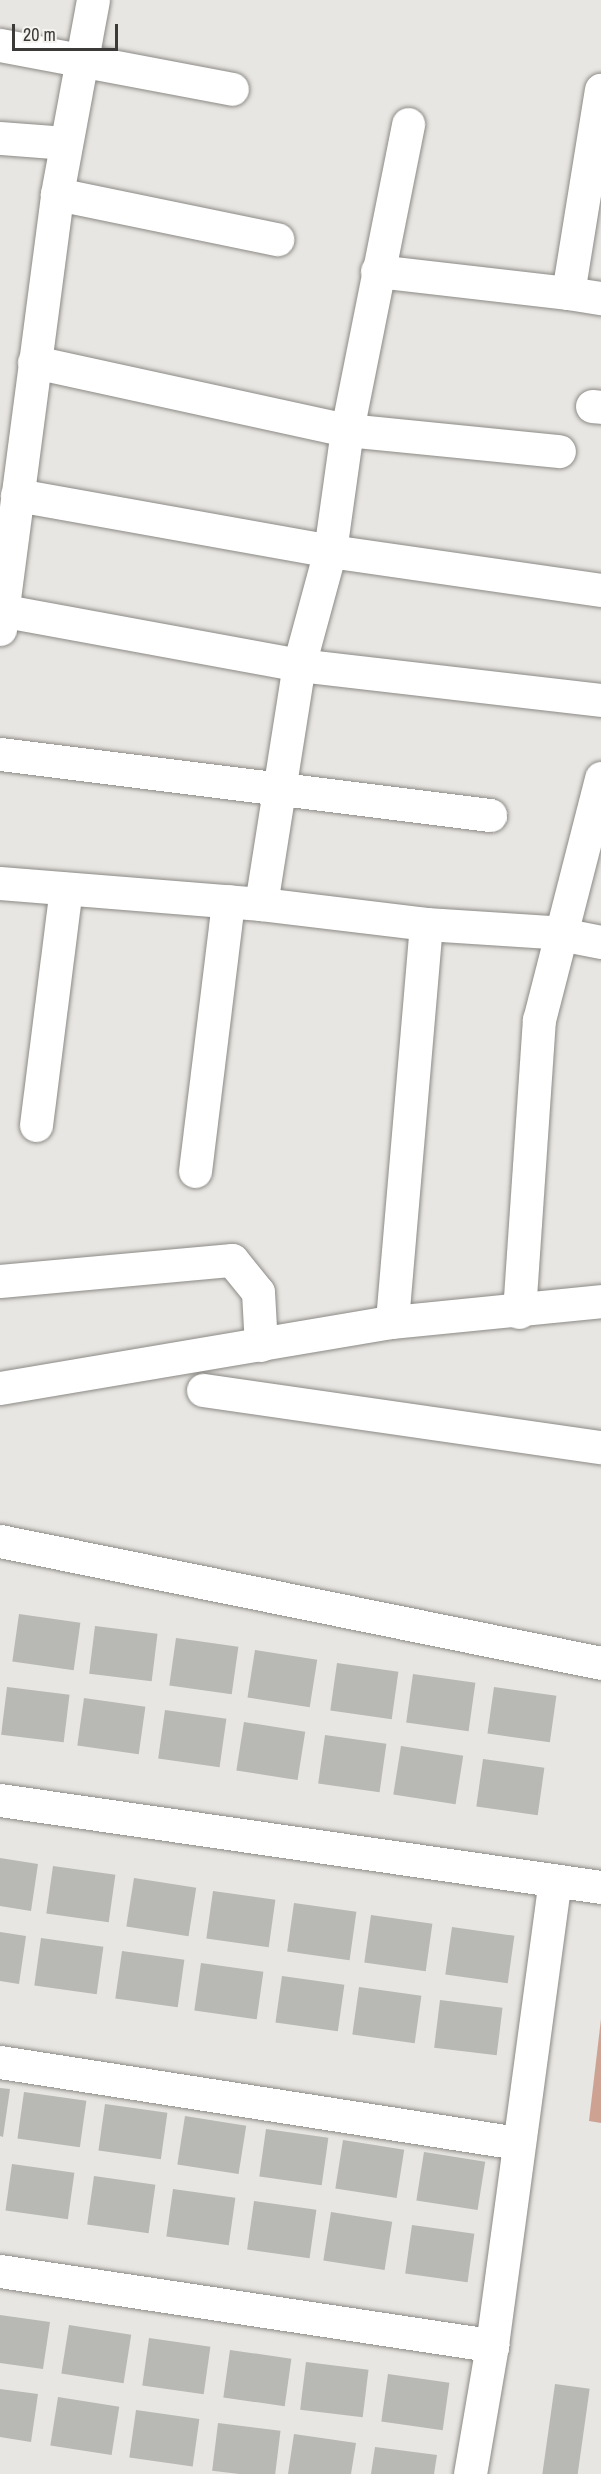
<!DOCTYPE html>
<style>
body{margin:0}
#map{position:relative;width:601px;height:2474px;overflow:hidden;background:#e8e6e2;font-family:"Archivo Narrow",sans-serif}
div>[style]{position:absolute}
[style*='--x']{left:calc(var(--x)*1px);top:calc(var(--y)*1px);width:calc(var(--w)*1px);rotate:calc(var(--a)*1deg)}
.forest>*{inset:0;background:#cda293}
.building>*{inset:0;background:#b8b8b4;transform-origin:0 0}
.roads{filter:drop-shadow(0 0 2px #8c8a86) drop-shadow(0 0 2px #8c8a86)}
.minor>*{height:33px;margin:-16.5px;padding:0 16.5px;transform-origin:16.5px;border-radius:16.5px;background:#fff}
span{translate:-50% -50%;white-space:nowrap;text-align:center;line-height:1.15;-webkit-text-stroke:6px #f5f3ef;paint-order:stroke}
.scale{position:absolute;left:12px;top:24px;width:106px;height:27px;box-sizing:border-box;border:3px solid #3b3a38;border-top:0;padding-left:8px;font-size:18px;line-height:21px;white-space:nowrap;color:#3b3a38;-webkit-text-stroke:4px #f5f3ef;paint-order:stroke}
</style>
<div id="map">
<div class="forest">
<i style="clip-path:polygon(601px 2019px,601px 2123px,589px 2121px)"></i>
</div>
<div class="building">
<i style="left:19px;top:1614px;width:62px;height:48px;rotate:8deg"></i>
<i style="left:95px;top:1626px;width:63px;height:48px;rotate:7deg"></i>
<i style="left:176px;top:1638px;width:63px;height:48px;rotate:8deg"></i>
<i style="left:255px;top:1650px;width:63px;height:48px;rotate:9deg"></i>
<i style="left:337px;top:1663px;width:62px;height:48px;rotate:8deg"></i>
<i style="left:413px;top:1674px;width:63px;height:49px;rotate:8deg"></i>
<i style="left:7px;top:1687px;width:63px;height:48px;rotate:7deg"></i>
<i style="left:494px;top:1687px;width:63px;height:47px;rotate:8deg"></i>
<i style="left:84px;top:1698px;width:62px;height:48px;rotate:8deg"></i>
<i style="left:165px;top:1710px;width:62px;height:49px;rotate:8deg"></i>
<i style="left:244px;top:1722px;width:62px;height:49px;rotate:9deg"></i>
<i style="left:325px;top:1735px;width:62px;height:49px;rotate:8deg"></i>
<i style="left:401px;top:1746px;width:63px;height:49px;rotate:9deg"></i>
<i style="left:483px;top:1759px;width:62px;height:48px;rotate:8deg"></i>
<i style="clip-path:polygon(0 1858px,38px 1864px,31px 1911px,0 1906px)"></i>
<i style="left:53px;top:1866px;width:63px;height:48px;rotate:8deg"></i>
<i style="left:134px;top:1878px;width:63px;height:49px;rotate:9deg"></i>
<i style="left:213px;top:1891px;width:63px;height:48px;rotate:8deg"></i>
<i style="left:294px;top:1903px;width:63px;height:49px;rotate:8deg"></i>
<i style="left:371px;top:1915px;width:62px;height:48px;rotate:8deg"></i>
<i style="left:452px;top:1927px;width:63px;height:48px;rotate:8deg"></i>
<i style="clip-path:polygon(0 1932px,26px 1936px,19px 1984px,0 1981px)"></i>
<i style="left:41px;top:1938px;width:63px;height:48px;rotate:8deg"></i>
<i style="left:122px;top:1951px;width:63px;height:48px;rotate:8deg"></i>
<i style="left:201px;top:1963px;width:63px;height:48px;rotate:8deg"></i>
<i style="left:282px;top:1976px;width:63px;height:47px;rotate:8deg"></i>
<i style="left:359px;top:1987px;width:63px;height:48px;rotate:8deg"></i>
<i style="left:440px;top:2000px;width:63px;height:48px;rotate:7deg"></i>
<i style="clip-path:polygon(0 2088px,10px 2089px,3px 2137px,0 2136px)"></i>
<i style="left:24px;top:2092px;width:63px;height:47px;rotate:8deg"></i>
<i style="left:105px;top:2104px;width:63px;height:47px;rotate:8deg"></i>
<i style="left:185px;top:2116px;width:62px;height:49px;rotate:9deg"></i>
<i style="left:266px;top:2129px;width:63px;height:48px;rotate:8deg"></i>
<i style="left:343px;top:2140px;width:62px;height:49px;rotate:9deg"></i>
<i style="left:424px;top:2152px;width:62px;height:49px;rotate:9deg"></i>
<i style="left:12px;top:2164px;width:63px;height:47px;rotate:8deg"></i>
<i style="left:94px;top:2176px;width:62px;height:49px;rotate:8deg"></i>
<i style="left:173px;top:2189px;width:63px;height:48px;rotate:8deg"></i>
<i style="left:254px;top:2201px;width:63px;height:49px;rotate:8deg"></i>
<i style="left:331px;top:2212px;width:62px;height:49px;rotate:9deg"></i>
<i style="left:412px;top:2225px;width:63px;height:49px;rotate:8deg"></i>
<i style="clip-path:polygon(0 2315px,50px 2322px,43px 2369px,0 2363px)"></i>
<i style="left:69px;top:2325px;width:63px;height:49px;rotate:9deg"></i>
<i style="left:149px;top:2338px;width:62px;height:48px;rotate:8deg"></i>
<i style="left:230px;top:2350px;width:62px;height:48px;rotate:8deg"></i>
<i style="left:306px;top:2362px;width:63px;height:48px;rotate:7deg"></i>
<i style="left:388px;top:2374px;width:62px;height:48px;rotate:8deg"></i>
<i style="left:555px;top:2384px;width:35px;height:91px;rotate:8deg"></i>
<i style="clip-path:polygon(0 2389px,38px 2394px,31px 2442px,0 2437px)"></i>
<i style="left:58px;top:2397px;width:62px;height:49px;rotate:9deg"></i>
<i style="left:136px;top:2410px;width:64px;height:48px;rotate:8deg"></i>
<i style="left:218px;top:2423px;width:63px;height:48px;rotate:7deg"></i>
<i style="clip-path:polygon(294px 2434px,356px 2443px,351px 2474px,288px 2474px)"></i>
<i style="clip-path:polygon(375px 2447px,437px 2455px,434px 2474px,371px 2474px)"></i>
</div>
<div class="roads">
<div class="minor">
<i style="--x:0;--y:45;--w:236;--a:10.7"></i>
<i style="--x:0;--y:138;--w:66;--a:4.3"></i>
<i style="--x:57;--y:194;--w:225;--a:11.6"></i>
<i style="--x:377;--y:271;--w:192;--a:6.6"></i>
<i style="--x:568;--y:293;--w:206;--a:-80.8"></i>
<i style="--x:568;--y:293;--w:33;--a:9"></i>
<i style="--x:34;--y:362;--w:320;--a:12.3"></i>
<i style="--x:347;--y:430;--w:213;--a:5.7"></i>
<i style="--x:592;--y:406;--w:9;--a:6"></i>
<i style="--x:17;--y:495;--w:318;--a:10.1"></i>
<i style="--x:330;--y:551;--w:274;--a:8.2"></i>
<i style="--x:0;--y:610;--w:304;--a:10.4"></i>
<i style="--x:299;--y:665;--w:304;--a:6.6"></i>
<i style="--x:0;--y:629;--w:439;--a:-82.5"></i>
<i style="--x:57;--y:194;--w:197;--a:-79.5"></i>
<i style="--x:0;--y:754;--w:494;--a:7.1"></i>
<i style="--x:0;--y:883;--w:262;--a:4.6"></i>
<i style="--x:261;--y:904;--w:166;--a:6.9"></i>
<i style="--x:426;--y:924;--w:399;--a:94.9"></i>
<i style="--x:261;--y:904;--w:242;--a:-81"></i>
<i style="--x:299;--y:665;--w:118;--a:-74.8"></i>
<i style="--x:330;--y:551;--w:122;--a:-82"></i>
<i style="--x:347;--y:430;--w:312;--a:-78.7"></i>
<i style="--x:426;--y:924;--w:124;--a:3.7"></i>
<i style="--x:550;--y:932;--w:52;--a:11.1"></i>
<i style="--x:36;--y:1125;--w:238;--a:-82.8"></i>
<i style="--x:195;--y:1171;--w:272;--a:-83"></i>
<i style="--x:0;--y:1281;--w:233;--a:-5.2"></i>
<i style="--x:232;--y:1260;--w:41;--a:50.9"></i>
<i style="--x:258;--y:1292;--w:53;--a:86.8"></i>
<i style="--x:519;--y:1312;--w:293;--a:-86.1"></i>
<i style="--x:539;--y:1020;--w:250;--a:-75.6"></i>
<i style="--x:0;--y:1388;--w:398;--a:-9.6"></i>
<i style="--x:392;--y:1322;--w:210;--a:-5.7"></i>
<i style="--x:203;--y:1390;--w:402;--a:8.2"></i>
<i style="--x:0;--y:1541;--w:613;--a:11.47"></i>
<i style="--x:0;--y:1800;--w:607;--a:8.24"></i>
<i style="--x:0;--y:2062;--w:523;--a:8.9"></i>
<i style="--x:0;--y:2271;--w:498;--a:8.6"></i>
<i style="--x:470;--y:2474;--w:131;--a:-80.3"></i>
<i style="--x:492;--y:2345;--w:468;--a:-82.3"></i>
</div>
</div>
<div class="scale">20 m</div>
</div>
